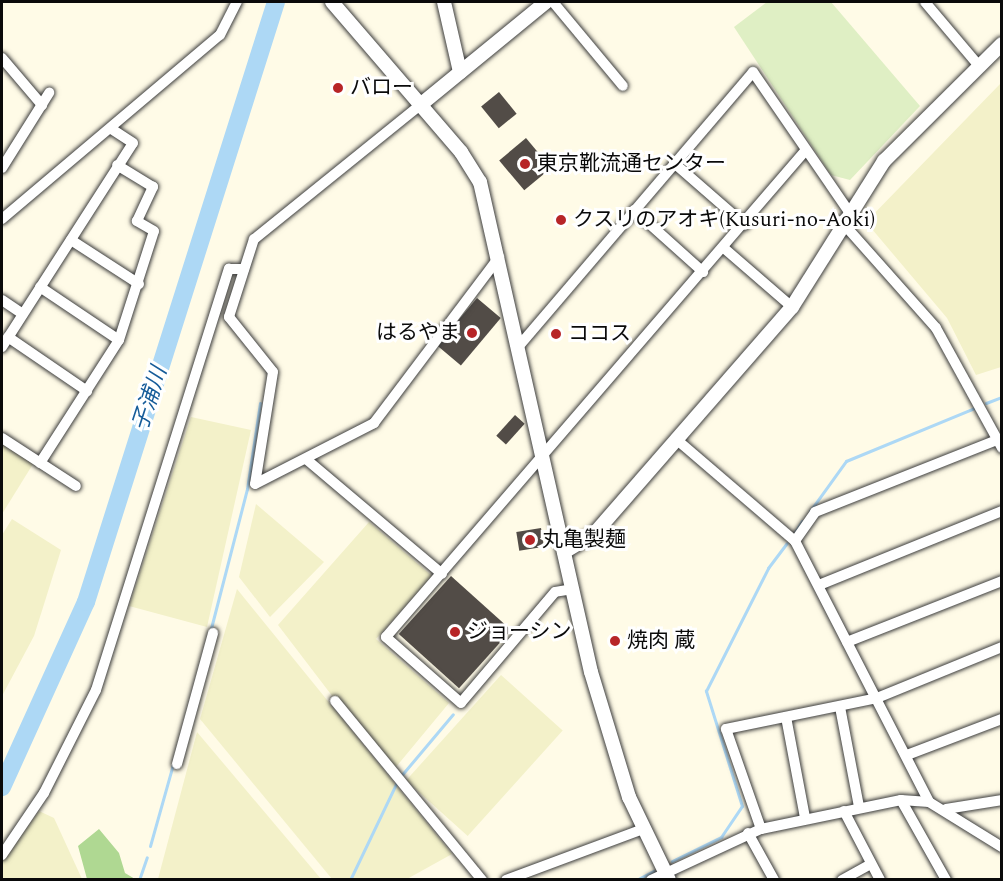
<!DOCTYPE html>
<meta charset="utf-8">
<style>
body{margin:0}
#map{position:relative;width:1003px;height:881px;overflow:hidden;background:#fffbe7;font-family:Spectral,"Noto Sans JP",serif}
div>[style]{position:absolute}
[style*='--x']{left:calc(var(--x)*1px);top:calc(var(--y)*1px);width:calc(var(--w)*1px);rotate:calc(var(--a)*1deg)}
.farmland>*{inset:0;background:#f3f1c9;transform-origin:0 0}
.forest>*{inset:0;background:#afd892}
.pitch>*{inset:0;background:#dfefc4}
.stream>*{height:3px;margin:-1.5px;padding:0 1.5px;transform-origin:1.5px;border-radius:1.5px;background:#add8f5}
.river>*{height:18px;margin:-9px;padding:0 9px;transform-origin:9px;border-radius:9px;background:#add8f5}
.building>*{inset:0;background:#524c47;transform-origin:0 0}
.roads{filter:drop-shadow(0 0 2px #3d3d3d) drop-shadow(0 0 2px #3d3d3d)}
.minor>*{height:10px;margin:-5px;padding:0 5px;transform-origin:5px;border-radius:5px;background:#fff}
.tertiary>*{height:14px;margin:-7px;padding:0 7px;transform-origin:7px;border-radius:7px;background:#fff}
.dots>*{width:16px;height:16px;translate:-50% -50%;box-sizing:border-box;border:3px solid #fff;border-radius:50%}
span{translate:-50% -50%;white-space:nowrap;text-align:center;line-height:1.15;-webkit-text-stroke:6px #fff;paint-order:stroke}
.poi-label{font-size:21px;color:#0a0a0a}
.left{translate:0 -50%;text-align:left}
.right{translate:-100% -50%;text-align:right}
.water-label{font-size:22px;color:#165c99;font-style:italic}
.frame{position:absolute;inset:0;border:3px solid #0a0a0a;pointer-events:none}
</style>
<div id="map">
<div class="farmland">
<i style="clip-path:polygon(1001px 83px,1001px 367px,976px 375px,947px 318px,866px 222px)"></i>
<i style="clip-path:polygon(191px 417px,251px 430px,207px 627px,129px 606px)"></i>
<i style="clip-path:polygon(2px 443px,33px 464px,2px 514px)"></i>
<i style="clip-path:polygon(256px 504px,324px 562px,270px 617px,239px 577px)"></i>
<i style="clip-path:polygon(12px 519px,61px 550px,34px 636px,2px 696px,2px 535px)"></i>
<i style="clip-path:polygon(369px 522px,432px 576px,376px 639px,449px 703px,391px 773px,278px 625px)"></i>
<i style="clip-path:polygon(237px 589px,452px 854px,407px 879px,332px 879px,200px 719px)"></i>
<i style="left:501px;top:675px;width:83px;height:142px;rotate:42deg"></i>
<i style="clip-path:polygon(197px 732px,321px 879px,158px 879px)"></i>
<i style="clip-path:polygon(39px 811px,54px 818px,82px 879px,2px 880px,2px 862px)"></i>
</div>
<div class="forest">
<i style="clip-path:polygon(99px 829px,119px 853px,125px 873px,135px 879px,87px 879px,78px 846px)"></i>
</div>
<div class="pitch">
<i style="clip-path:polygon(767px 2px,831px 2px,920px 106px,850px 180px,831px 175px,734px 27px)"></i>
</div>
<div class="stream">
<i style="--x:986;--y:403;--w:17;--a:-21"></i>
<i style="--x:810;--y:511;--w:62;--a:-54.2"></i>
<i style="--x:846;--y:461;--w:142;--a:-22.4"></i>
<i style="--x:795;--y:532;--w:13;--a:-58"></i>
<i style="--x:210;--y:632;--w:148;--a:-75.5"></i>
<i style="--x:247;--y:489;--w:87;--a:-81.4"></i>
<i style="--x:400;--y:777;--w:82;--a:-49.9"></i>
<i style="--x:150;--y:846;--w:85;--a:-74.3"></i>
<i style="--x:672;--y:861;--w:55;--a:-26.1"></i>
<i style="--x:721;--y:837;--w:37;--a:-56"></i>
<i style="--x:742;--y:806;--w:121;--a:-107.4"></i>
<i style="--x:706;--y:691;--w:138;--a:-63.2"></i>
<i style="--x:768;--y:568;--w:31;--a:-53"></i>
<i style="--x:139;--y:880;--w:24;--a:-71"></i>
<i style="--x:350;--y:880;--w:109;--a:-64.4"></i>
<i style="--x:636;--y:880;--w:20;--a:-27"></i>
</div>
<div class="river">
<i style="--x:2;--y:787;--w:203;--a:-65.6"></i>
<i style="--x:86;--y:602;--w:629;--a:-72.43"></i>
</div>
<div class="building">
<i style="left:499px;top:92px;width:28px;height:23px;rotate:51deg"></i>
<i style="left:526px;top:138px;width:39px;height:35px;rotate:50deg"></i>
<i style="left:477px;top:298px;width:31px;height:62px;rotate:40deg"></i>
<i style="left:515px;top:415px;width:13px;height:28px;rotate:42deg"></i>
<i style="left:541px;top:528px;width:19px;height:25px;rotate:81deg"></i>
<i style="left:451px;top:576px;width:81px;height:78px;rotate:42deg"></i>
</div>
<div class="roads">
<div class="minor">
<i style="--x:553;--y:2;--w:109;--a:50.2"></i>
<i style="--x:925;--y:2;--w:84;--a:49.8"></i>
<i style="--x:2;--y:58;--w:62;--a:49.6"></i>
<i style="--x:419;--y:106;--w:212;--a:141.1"></i>
<i style="--x:254;--y:239;--w:82;--a:107.8"></i>
<i style="--x:229;--y:317;--w:70;--a:51.3"></i>
<i style="--x:273;--y:372;--w:113;--a:99.1"></i>
<i style="--x:255;--y:484;--w:134;--a:-27.1"></i>
<i style="--x:374;--y:423;--w:208;--a:-53"></i>
<i style="--x:674;--y:163;--w:94;--a:41.1"></i>
<i style="--x:2;--y:168;--w:89;--a:-57.9"></i>
<i style="--x:634;--y:210;--w:93;--a:41.9"></i>
<i style="--x:2;--y:219;--w:285;--a:-40.2"></i>
<i style="--x:220;--y:35;--w:37;--a:-63"></i>
<i style="--x:841;--y:221;--w:143;--a:48.4"></i>
<i style="--x:936;--y:328;--w:137;--a:61.2"></i>
<i style="--x:71;--y:240;--w:81;--a:32.9"></i>
<i style="--x:725;--y:249;--w:89;--a:40.9"></i>
<i style="--x:40;--y:287;--w:95;--a:33.9"></i>
<i style="--x:2;--y:300;--w:25;--a:34"></i>
<i style="--x:8;--y:337;--w:96;--a:34.4"></i>
<i style="--x:519;--y:346;--w:360;--a:-49.5"></i>
<i style="--x:753;--y:72;--w:168;--a:55.5"></i>
<i style="--x:2;--y:347;--w:242;--a:-57.3"></i>
<i style="--x:133;--y:143;--w:27;--a:-147"></i>
<i style="--x:2;--y:438;--w:88;--a:33"></i>
<i style="--x:676;--y:439;--w:157;--a:40.6"></i>
<i style="--x:795;--y:541;--w:293;--a:62.8"></i>
<i style="--x:929;--y:802;--w:86;--a:31.7"></i>
<i style="--x:306;--y:459;--w:178;--a:40.2"></i>
<i style="--x:40;--y:463;--w:146;--a:-57.3"></i>
<i style="--x:119;--y:340;--w:114;--a:-72.2"></i>
<i style="--x:154;--y:231;--w:20;--a:-150"></i>
<i style="--x:137;--y:221;--w:38;--a:-65"></i>
<i style="--x:153;--y:187;--w:42;--a:-148.6"></i>
<i style="--x:795;--y:541;--w:35;--a:-55"></i>
<i style="--x:815;--y:512;--w:196;--a:-21.6"></i>
<i style="--x:819;--y:585;--w:197;--a:-22"></i>
<i style="--x:573;--y:589;--w:18;--a:171"></i>
<i style="--x:555;--y:592;--w:145;--a:130.3"></i>
<i style="--x:461;--y:703;--w:100;--a:-138.7"></i>
<i style="--x:386;--y:637;--w:642;--a:-49.23"></i>
<i style="--x:847;--y:642;--w:167;--a:-21.5"></i>
<i style="--x:335;--y:701;--w:232;--a:50.6"></i>
<i style="--x:840;--y:707;--w:102;--a:79.2"></i>
<i style="--x:786;--y:717;--w:103;--a:79.3"></i>
<i style="--x:907;--y:755;--w:102;--a:-20.8"></i>
<i style="--x:177;--y:764;--w:136;--a:-74.6"></i>
<i style="--x:901;--y:800;--w:92;--a:60.6"></i>
<i style="--x:946;--y:809;--w:57;--a:-9.1"></i>
<i style="--x:844;--y:811;--w:78;--a:62.4"></i>
<i style="--x:761;--y:829;--w:106;--a:-109.3"></i>
<i style="--x:726;--y:729;--w:154;--a:-11.6"></i>
<i style="--x:877;--y:698;--w:135;--a:-22.2"></i>
<i style="--x:748;--y:833;--w:54;--a:61"></i>
<i style="--x:2;--y:855;--w:75;--a:-55.9"></i>
<i style="--x:44;--y:793;--w:115;--a:-63.2"></i>
<i style="--x:96;--y:690;--w:442;--a:-72.5"></i>
<i style="--x:229;--y:269;--w:15;--a:0"></i>
<i style="--x:506;--y:880;--w:146;--a:-20.4"></i>
<i style="--x:651;--y:880;--w:121;--a:-24.9"></i>
<i style="--x:761;--y:829;--w:143;--a:-11.7"></i>
<i style="--x:901;--y:800;--w:28;--a:4"></i>
<i style="--x:842;--y:880;--w:33;--a:-29"></i>
</div>
<div class="tertiary">
<i style="--x:332;--y:2;--w:198;--a:49.3"></i>
<i style="--x:461;--y:152;--w:36;--a:58"></i>
<i style="--x:480;--y:182;--w:502;--a:77.24"></i>
<i style="--x:591;--y:672;--w:131;--a:73.1"></i>
<i style="--x:629;--y:797;--w:92;--a:64.3"></i>
<i style="--x:444;--y:2;--w:72;--a:77.1"></i>
<i style="--x:419;--y:106;--w:164;--a:-39.3"></i>
<i style="--x:564;--y:552;--w:35;--a:-31"></i>
<i style="--x:594;--y:534;--w:301;--a:-48.9"></i>
<i style="--x:792;--y:307;--w:173;--a:-57.8"></i>
<i style="--x:884;--y:161;--w:166;--a:-44.8"></i>
</div>
</div>
<div class="dots">
<i style="left:338px;top:88px;background:#b72527"></i>
<i style="left:525px;top:164px;background:#b72527"></i>
<i style="left:561px;top:220px;background:#b72527"></i>
<i style="left:472px;top:333px;background:#b72527"></i>
<i style="left:556px;top:334px;background:#b72527"></i>
<i style="left:530px;top:540px;background:#b72527"></i>
<i style="left:455px;top:632px;background:#b72527"></i>
<i style="left:615px;top:641px;background:#b72527"></i>
</div>
<div class="poi-label">
<span class="left" style="left:350px;top:88px">バロー</span>
<span class="left" style="left:537px;top:164px">東京靴流通センター</span>
<span class="left" style="left:573px;top:220px">クスリのアオキ(Kusuri-no-Aoki)</span>
<span class="right" style="left:460px;top:333px">はるやま</span>
<span class="left" style="left:568px;top:334px">ココス</span>
<span class="left" style="left:542px;top:540px">丸亀製麺</span>
<span class="left" style="left:467px;top:632px">ジョーシン</span>
<span class="left" style="left:627px;top:641px">焼肉 蔵</span>
</div>
<div class="water-label">
<span style="left:150px;top:399px;rotate:-72deg">子浦川</span>
</div>
<div class="frame"></div>
</div>
